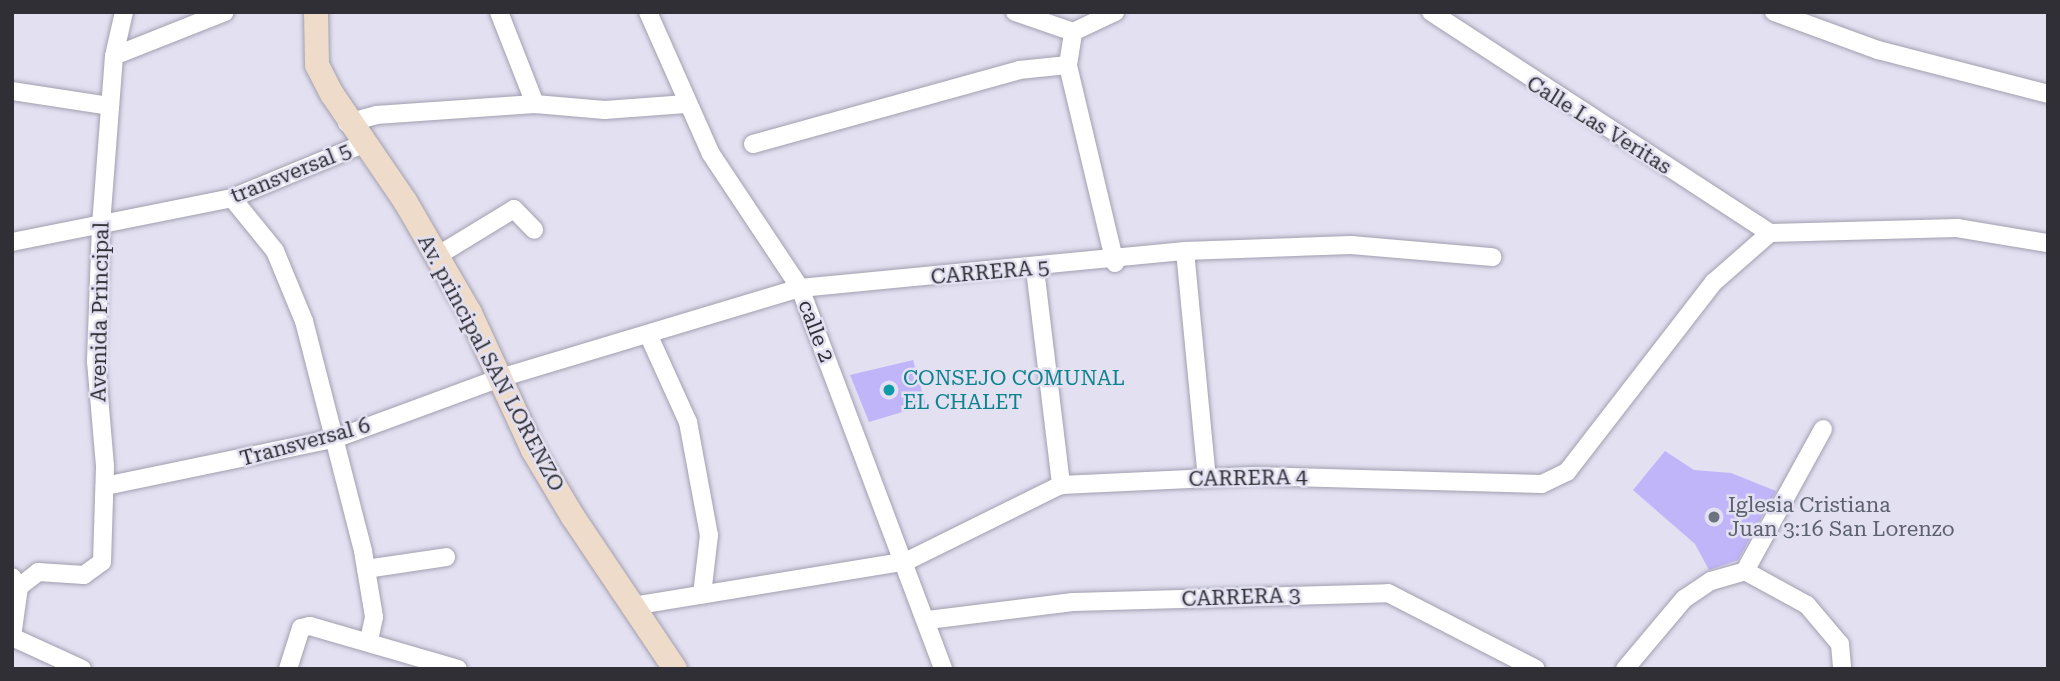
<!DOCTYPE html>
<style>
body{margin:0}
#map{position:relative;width:2060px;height:681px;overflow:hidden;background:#e2e0f1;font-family:"Roboto Serif",serif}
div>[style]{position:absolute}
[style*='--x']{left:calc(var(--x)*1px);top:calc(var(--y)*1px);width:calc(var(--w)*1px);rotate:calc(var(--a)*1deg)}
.building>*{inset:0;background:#c1b5fa}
.roads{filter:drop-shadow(0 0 2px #a19faf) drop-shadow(0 0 2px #a19faf)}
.street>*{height:18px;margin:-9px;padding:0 9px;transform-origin:9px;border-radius:9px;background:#fff}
.secondary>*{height:24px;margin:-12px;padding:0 12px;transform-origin:12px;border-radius:12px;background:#eedbca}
.dots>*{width:19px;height:19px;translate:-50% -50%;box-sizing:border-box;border:4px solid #e2e0f1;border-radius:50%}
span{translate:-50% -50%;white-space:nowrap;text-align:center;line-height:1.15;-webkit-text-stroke:5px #e2e0f1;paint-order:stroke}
.street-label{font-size:21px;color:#2f2f35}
.culture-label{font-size:21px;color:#0d838f}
.left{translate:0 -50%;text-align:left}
.worship-label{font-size:21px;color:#5b616d}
.frame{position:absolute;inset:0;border:14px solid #2f2f35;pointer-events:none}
</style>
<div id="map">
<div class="building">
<i style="clip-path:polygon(913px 360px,926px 405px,869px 422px,850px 375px)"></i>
<i style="clip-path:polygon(1665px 451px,1694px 470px,1731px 473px,1776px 491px,1738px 560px,1709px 570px,1695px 544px,1633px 490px)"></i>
</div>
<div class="roads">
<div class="street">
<i style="--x:499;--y:12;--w:99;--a:68.6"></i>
<i style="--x:648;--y:12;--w:155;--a:66.1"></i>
<i style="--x:711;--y:154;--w:161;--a:56.4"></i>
<i style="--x:800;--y:288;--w:407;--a:69.4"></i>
<i style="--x:1015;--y:12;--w:61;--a:19"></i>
<i style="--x:1431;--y:12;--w:405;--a:33.1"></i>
<i style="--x:1774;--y:12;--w:111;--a:20.1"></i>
<i style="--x:1878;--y:50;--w:176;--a:14.5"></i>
<i style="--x:114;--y:56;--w:119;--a:-21.6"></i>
<i style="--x:12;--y:91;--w:99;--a:8.7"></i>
<i style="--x:347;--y:123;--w:30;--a:-15"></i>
<i style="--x:376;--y:115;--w:159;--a:-4"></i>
<i style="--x:535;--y:104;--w:70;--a:4.9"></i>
<i style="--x:605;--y:110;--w:81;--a:-4.2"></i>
<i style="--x:753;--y:144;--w:276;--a:-15.5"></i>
<i style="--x:1019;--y:70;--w:49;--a:-5.8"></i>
<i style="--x:232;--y:198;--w:68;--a:50.9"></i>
<i style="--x:275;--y:251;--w:76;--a:67.5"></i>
<i style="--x:304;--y:321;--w:237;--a:75.6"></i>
<i style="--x:363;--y:551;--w:67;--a:80.5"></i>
<i style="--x:374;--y:617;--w:24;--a:102"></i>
<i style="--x:1770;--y:233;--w:187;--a:-1.5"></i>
<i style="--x:1957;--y:228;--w:92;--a:9.4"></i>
<i style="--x:12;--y:242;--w:224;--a:-11.3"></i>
<i style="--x:232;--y:198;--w:142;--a:-22.4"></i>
<i style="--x:1185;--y:251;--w:228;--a:84.5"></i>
<i style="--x:437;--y:256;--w:90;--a:-31.4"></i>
<i style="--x:514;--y:209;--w:29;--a:46"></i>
<i style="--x:1115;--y:263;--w:204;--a:-103.4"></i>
<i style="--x:1068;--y:65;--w:33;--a:-81"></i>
<i style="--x:1073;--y:32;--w:47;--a:-25.5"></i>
<i style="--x:1035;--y:269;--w:218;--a:83.1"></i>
<i style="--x:648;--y:334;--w:97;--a:65.6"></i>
<i style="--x:688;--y:422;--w:115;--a:79.5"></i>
<i style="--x:709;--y:535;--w:60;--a:96.7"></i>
<i style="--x:105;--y:486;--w:237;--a:-11.7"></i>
<i style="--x:337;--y:438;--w:174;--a:-20.2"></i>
<i style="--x:500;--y:378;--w:313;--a:-16.7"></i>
<i style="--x:800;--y:288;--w:387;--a:-5.5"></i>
<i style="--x:1185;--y:251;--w:166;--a:-2.1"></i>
<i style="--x:1351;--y:245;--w:142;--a:4.9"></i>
<i style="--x:366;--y:569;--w:81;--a:-8.5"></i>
<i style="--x:1745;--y:571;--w:162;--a:-61.2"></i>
<i style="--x:12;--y:577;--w:12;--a:55"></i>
<i style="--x:19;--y:587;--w:50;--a:98"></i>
<i style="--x:19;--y:587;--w:24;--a:-38"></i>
<i style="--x:38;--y:572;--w:46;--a:3.7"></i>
<i style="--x:84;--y:575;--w:22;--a:-36"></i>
<i style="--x:102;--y:562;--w:96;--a:-88.2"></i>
<i style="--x:105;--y:466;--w:105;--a:-94.9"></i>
<i style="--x:96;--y:361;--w:136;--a:-87.9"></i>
<i style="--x:101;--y:225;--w:169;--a:-85.6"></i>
<i style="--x:114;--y:56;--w:45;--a:-77.2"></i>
<i style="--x:633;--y:606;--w:278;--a:-9.3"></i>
<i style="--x:907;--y:561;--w:172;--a:-26.3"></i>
<i style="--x:1061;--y:485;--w:193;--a:-2.7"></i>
<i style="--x:1254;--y:476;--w:288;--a:1.6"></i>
<i style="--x:1542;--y:484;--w:28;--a:-26"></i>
<i style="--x:1567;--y:472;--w:240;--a:-52.3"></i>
<i style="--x:1714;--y:282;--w:74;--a:-41.2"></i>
<i style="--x:928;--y:620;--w:146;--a:-7.1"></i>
<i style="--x:1073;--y:602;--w:315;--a:-1.6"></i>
<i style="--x:1388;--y:593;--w:166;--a:27.2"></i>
<i style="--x:12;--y:637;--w:77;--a:24.6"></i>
<i style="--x:288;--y:669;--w:43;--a:-72.4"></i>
<i style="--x:301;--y:628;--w:9;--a:-13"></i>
<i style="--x:310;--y:626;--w:154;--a:16.2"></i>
<i style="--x:1625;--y:669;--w:92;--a:-49.9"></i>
<i style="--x:1684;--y:599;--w:32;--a:-34"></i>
<i style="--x:1711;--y:581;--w:35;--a:-16"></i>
<i style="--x:1745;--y:571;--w:71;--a:28.7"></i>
<i style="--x:1807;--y:605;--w:51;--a:49.8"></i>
<i style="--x:1840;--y:644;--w:25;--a:85"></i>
</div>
<div class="secondary">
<i style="--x:316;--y:12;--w:53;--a:88.9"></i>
<i style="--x:317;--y:65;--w:33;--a:63"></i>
<i style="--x:332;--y:94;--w:130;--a:55.7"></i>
<i style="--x:405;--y:201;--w:129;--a:59.9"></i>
<i style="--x:470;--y:313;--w:151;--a:65.3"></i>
<i style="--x:533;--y:450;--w:78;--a:59.2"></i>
<i style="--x:573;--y:517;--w:183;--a:56.1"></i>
</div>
</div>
<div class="dots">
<i style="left:889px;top:390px;background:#0f9aa8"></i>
<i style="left:1714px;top:517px;background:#6b7280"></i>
</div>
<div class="street-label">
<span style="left:1599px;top:125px;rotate:32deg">Calle Las Veritas</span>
<span style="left:291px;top:173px;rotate:-22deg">transversal 5</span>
<span style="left:990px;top:272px;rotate:-5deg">CARRERA 5</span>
<span style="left:100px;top:312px;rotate:-89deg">Avenida Principal</span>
<span style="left:816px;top:331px;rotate:69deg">calle 2</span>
<span style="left:491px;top:363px;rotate:62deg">Av. principal SAN LORENZO</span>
<span style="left:305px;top:442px;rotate:-15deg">Transversal 6</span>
<span style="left:1248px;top:478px;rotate:-1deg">CARRERA 4</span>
<span style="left:1241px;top:597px;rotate:-2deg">CARRERA 3</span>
</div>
<div class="culture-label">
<span class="left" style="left:903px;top:390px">CONSEJO COMUNAL<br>EL CHALET</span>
</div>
<div class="worship-label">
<span class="left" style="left:1728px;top:517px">Iglesia Cristiana<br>Juan 3:16 San Lorenzo</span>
</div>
<div class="frame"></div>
</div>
